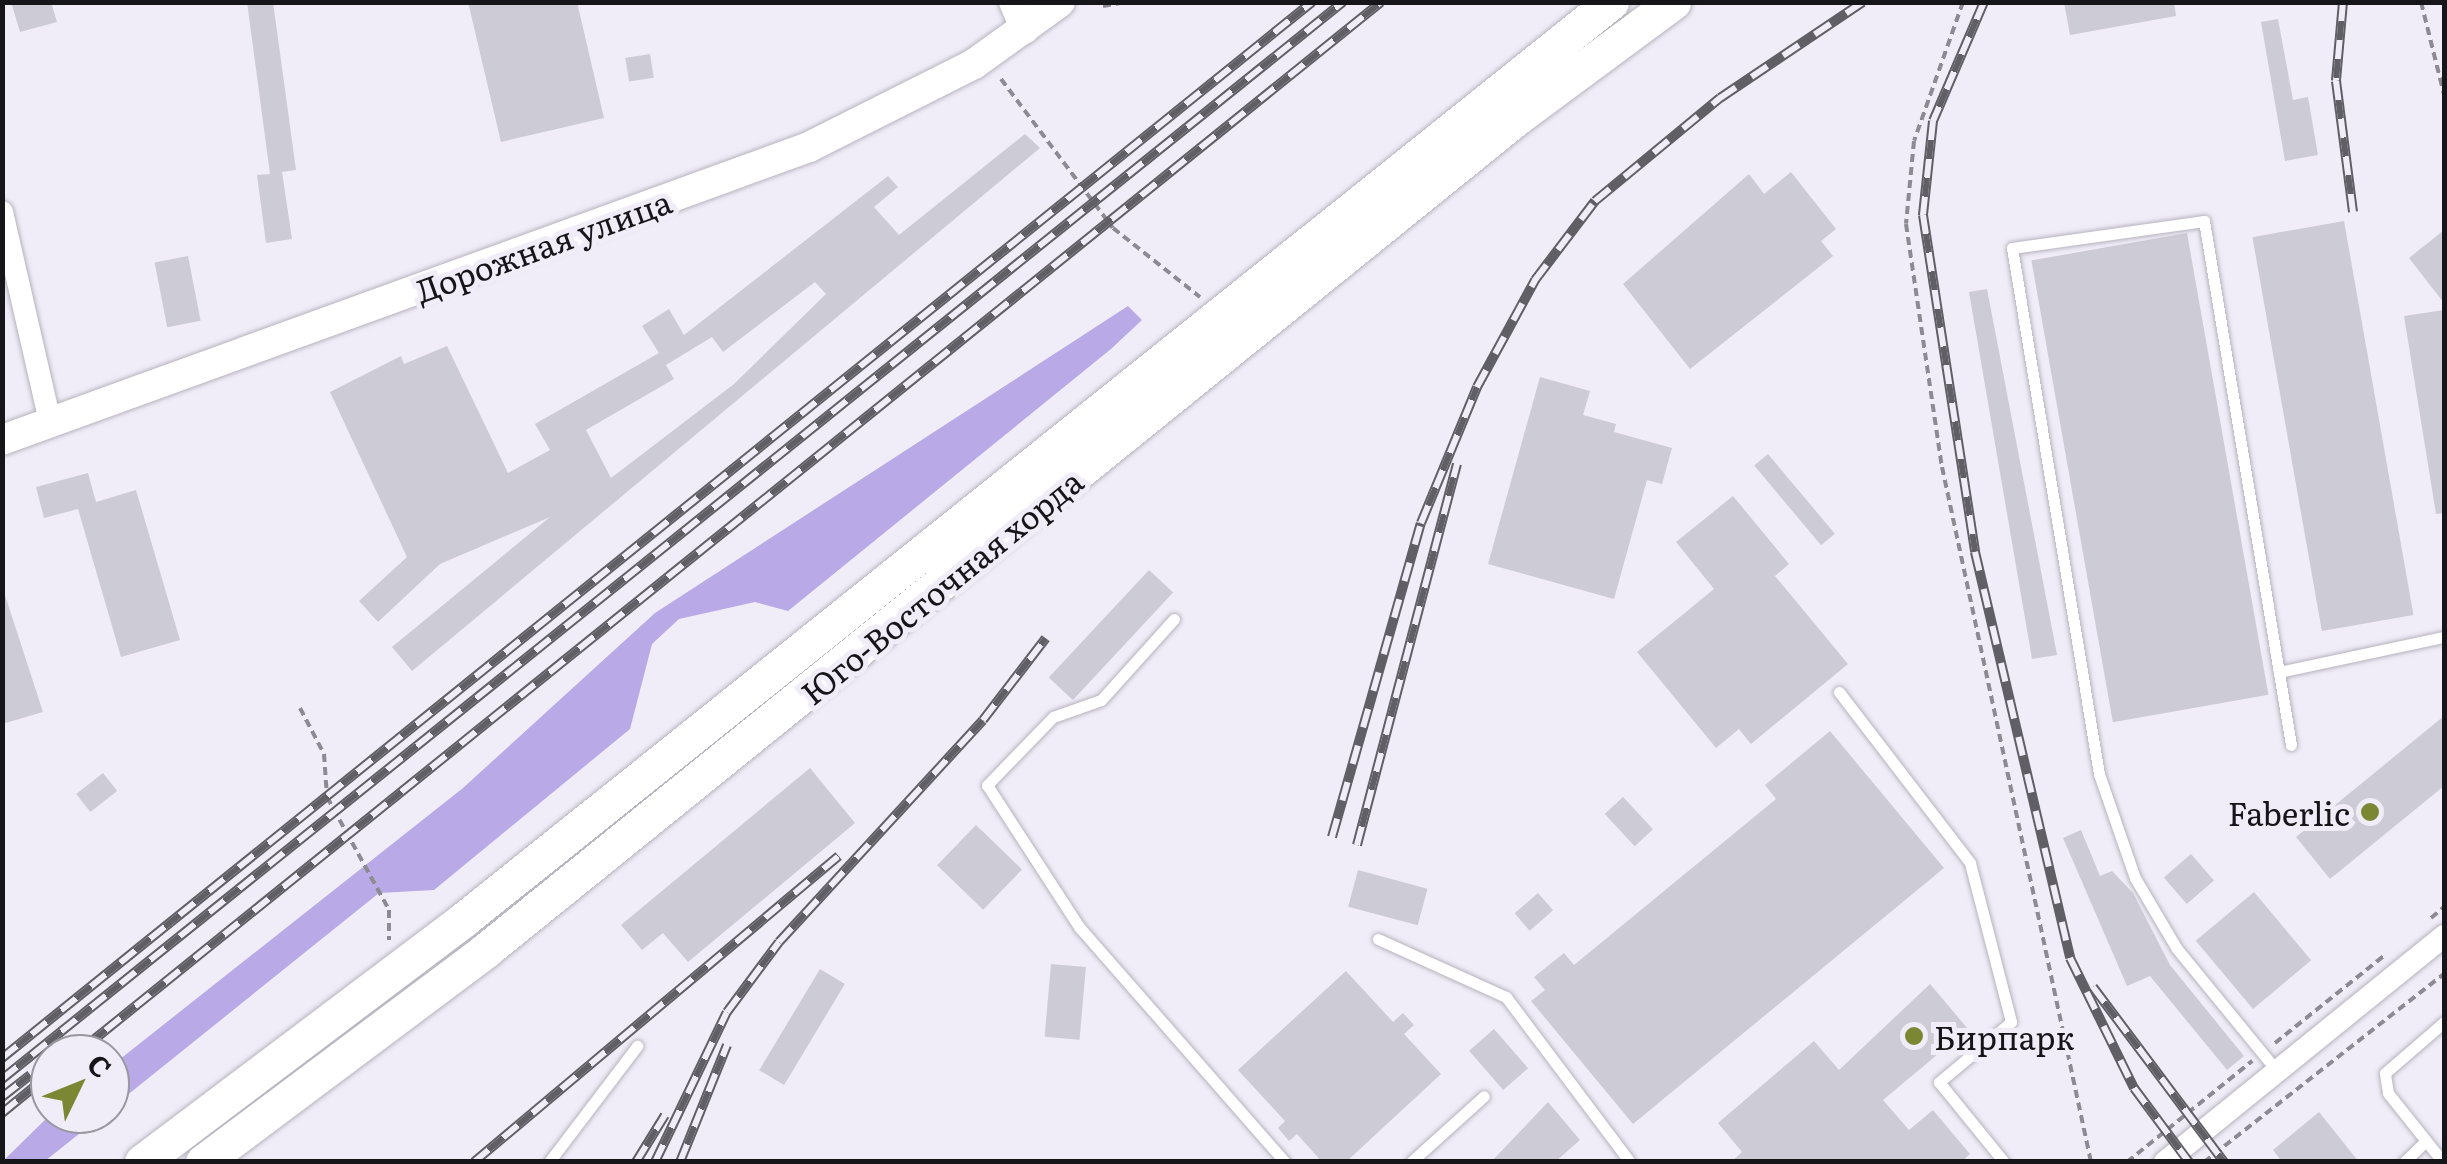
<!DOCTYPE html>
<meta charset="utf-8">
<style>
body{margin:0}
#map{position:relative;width:2447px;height:1164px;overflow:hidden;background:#f0edf8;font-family:Literata,serif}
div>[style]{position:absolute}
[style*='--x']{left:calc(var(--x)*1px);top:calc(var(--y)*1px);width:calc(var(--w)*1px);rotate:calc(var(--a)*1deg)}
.forest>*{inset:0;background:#b9a9e6}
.building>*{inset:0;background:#cdcbd5;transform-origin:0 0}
.path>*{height:4px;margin-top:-2px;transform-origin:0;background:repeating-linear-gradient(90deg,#8c8a92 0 8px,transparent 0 13px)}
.roads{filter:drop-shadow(0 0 2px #b6b3be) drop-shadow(0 0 2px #b6b3be)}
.service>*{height:11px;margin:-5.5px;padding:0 5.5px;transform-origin:5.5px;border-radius:5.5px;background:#fff}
.minor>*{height:22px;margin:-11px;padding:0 11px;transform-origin:11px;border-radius:11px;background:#fff}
.tertiary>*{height:28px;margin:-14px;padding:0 14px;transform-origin:14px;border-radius:14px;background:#fff}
.secondary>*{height:30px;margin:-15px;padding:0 15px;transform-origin:15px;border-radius:15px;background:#fff}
.primary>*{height:35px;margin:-17.5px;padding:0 17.5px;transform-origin:17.5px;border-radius:17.5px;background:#fff}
.rail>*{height:10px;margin-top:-5px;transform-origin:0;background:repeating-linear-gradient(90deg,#f0edf8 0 19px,#605f65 0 38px);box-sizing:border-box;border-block:2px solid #605f65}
.dots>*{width:28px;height:28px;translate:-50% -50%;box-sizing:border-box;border:5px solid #f0edf8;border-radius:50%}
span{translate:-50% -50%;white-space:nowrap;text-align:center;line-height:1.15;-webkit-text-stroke:10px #f0edf8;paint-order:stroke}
.street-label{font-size:32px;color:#161519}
.poi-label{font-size:32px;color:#161519}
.right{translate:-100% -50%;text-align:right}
.left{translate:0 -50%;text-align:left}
.frame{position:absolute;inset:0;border:5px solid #161519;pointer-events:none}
.north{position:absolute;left:30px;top:1034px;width:100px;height:100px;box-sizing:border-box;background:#f0edf8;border:2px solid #99979f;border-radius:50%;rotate:47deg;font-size:28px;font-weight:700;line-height:40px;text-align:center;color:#161519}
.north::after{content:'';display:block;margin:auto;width:35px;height:45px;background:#7c8734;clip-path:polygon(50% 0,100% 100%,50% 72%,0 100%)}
</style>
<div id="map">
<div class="forest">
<i style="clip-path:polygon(1128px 306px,1142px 320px,1111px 349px,788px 611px,755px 602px,679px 619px,652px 644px,630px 729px,434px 890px,379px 893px,110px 1109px,110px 1067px,463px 788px,655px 613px)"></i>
<i style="clip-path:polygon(51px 1114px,104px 1114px,45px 1161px,3px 1161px)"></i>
</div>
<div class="building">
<i style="clip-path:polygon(11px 2px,51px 2px,57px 22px,20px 32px)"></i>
<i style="clip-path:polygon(247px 2px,273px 2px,296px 170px,274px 173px,282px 172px,292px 239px,266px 243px,257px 175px,270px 174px)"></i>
<i style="clip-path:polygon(468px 2px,577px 2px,604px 118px,501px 142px)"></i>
<i style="clip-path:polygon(2064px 2px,2174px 2px,2176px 16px,2070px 35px)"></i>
<i style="clip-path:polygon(2278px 19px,2293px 100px,2308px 97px,2318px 155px,2285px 161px,2261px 22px)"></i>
<i style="left:650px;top:54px;width:24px;height:25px;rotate:81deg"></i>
<i style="clip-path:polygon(evenodd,1025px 134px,1040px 148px,412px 671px,392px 647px,550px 517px,440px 564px,378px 622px,359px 601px,407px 557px,330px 392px,401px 356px,404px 364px,447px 346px,508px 473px,550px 450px,535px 424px,659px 353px,642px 326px,669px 309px,684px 335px,888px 176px,898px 187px,874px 207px,899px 235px,1025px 134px,815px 282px,826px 294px,734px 384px,611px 478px,586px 430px,674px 379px,662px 358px,666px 365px,712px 337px,723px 352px,815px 282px)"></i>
<i style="clip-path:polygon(1791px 172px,1836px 229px,1821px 241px,1833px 256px,1690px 369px,1623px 284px,1749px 174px,1764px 194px)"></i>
<i style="left:2344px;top:221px;width:400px;height:93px;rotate:80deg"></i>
<i style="clip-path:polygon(2444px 230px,2444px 303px,2409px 258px)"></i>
<i style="left:2187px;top:233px;width:469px;height:158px;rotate:80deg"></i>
<i style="left:188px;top:256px;width:66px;height:34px;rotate:79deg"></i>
<i style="clip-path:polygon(1987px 289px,2057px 655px,2032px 659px,1969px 292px)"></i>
<i style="clip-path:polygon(2444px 310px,2444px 513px,2436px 514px,2404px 316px)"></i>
<i style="clip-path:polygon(1540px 377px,1590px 391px,1583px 415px,1616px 424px,1614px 432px,1672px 448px,1662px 484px,1647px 480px,1614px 599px,1488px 564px)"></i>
<i style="left:1768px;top:454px;width:104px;height:18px;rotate:50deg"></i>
<i style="clip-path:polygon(88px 473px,96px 502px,136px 490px,180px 640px,121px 657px,78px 509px,44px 518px,36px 487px)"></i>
<i style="clip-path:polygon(1733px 496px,1789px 564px,1775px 576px,1848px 664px,1751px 744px,1739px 729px,1716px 748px,1637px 652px,1714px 589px,1676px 542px)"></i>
<i style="left:1149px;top:570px;width:33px;height:147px;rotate:43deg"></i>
<i style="clip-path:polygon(2px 586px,43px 712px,2px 724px)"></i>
<i style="clip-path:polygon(2444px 716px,2444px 786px,2330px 879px,2296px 837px)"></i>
<i style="clip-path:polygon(1830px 731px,1944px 868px,1633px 1124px,1531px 1001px,1545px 990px,1534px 977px,1564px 953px,1574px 965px,1776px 799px,1765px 785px)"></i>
<i style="clip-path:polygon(810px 768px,855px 823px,688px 962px,663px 933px,642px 950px,621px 925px)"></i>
<i style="left:103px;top:773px;width:23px;height:34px;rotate:52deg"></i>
<i style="left:1623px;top:797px;width:44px;height:25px;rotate:47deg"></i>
<i style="left:976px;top:825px;width:64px;height:56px;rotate:44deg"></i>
<i style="clip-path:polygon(2081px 830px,2100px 876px,2112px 871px,2133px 893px,2170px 965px,2244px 1056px,2227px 1070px,2150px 976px,2127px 986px,2063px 838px)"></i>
<i style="left:2191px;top:854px;width:35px;height:36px;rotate:49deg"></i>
<i style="left:1358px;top:870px;width:72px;height:38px;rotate:15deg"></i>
<i style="left:2254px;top:892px;width:89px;height:76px;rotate:50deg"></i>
<i style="left:1538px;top:893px;width:23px;height:31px;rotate:49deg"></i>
<i style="left:1051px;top:964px;width:35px;height:73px;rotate:5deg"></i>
<i style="left:820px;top:969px;width:29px;height:118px;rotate:31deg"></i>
<i style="clip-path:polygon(1346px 971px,1393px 1022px,1403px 1013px,1414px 1025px,1404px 1034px,1441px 1074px,1346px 1162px,1322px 1162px,1297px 1134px,1289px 1141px,1278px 1128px,1285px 1121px,1238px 1070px)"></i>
<i style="clip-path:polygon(1930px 984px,1968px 1029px,1883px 1100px,1909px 1130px,1933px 1110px,1970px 1154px,1961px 1162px,1731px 1162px,1742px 1152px,1718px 1123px,1814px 1041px,1839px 1070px)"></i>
<i style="left:1494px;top:1029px;width:52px;height:33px;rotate:49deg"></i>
<i style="clip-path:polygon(1548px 1102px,1580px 1140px,1555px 1162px,1491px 1162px)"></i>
<i style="clip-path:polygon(2319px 1112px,2359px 1162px,2282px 1162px,2273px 1150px)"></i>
</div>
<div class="path">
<i style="--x:1963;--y:2;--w:147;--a:109.4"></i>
<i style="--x:1914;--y:141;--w:83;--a:95.5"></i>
<i style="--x:1906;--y:224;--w:246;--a:81.6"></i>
<i style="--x:1942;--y:467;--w:711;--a:77.9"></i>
<i style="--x:2421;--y:2;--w:95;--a:76"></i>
<i style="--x:1103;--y:6;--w:23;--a:-10"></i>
<i style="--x:1001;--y:79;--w:186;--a:53.1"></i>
<i style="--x:1113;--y:228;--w:111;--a:38.4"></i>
<i style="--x:300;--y:708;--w:52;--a:62.4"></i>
<i style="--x:324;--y:754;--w:43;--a:86"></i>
<i style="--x:327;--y:797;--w:129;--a:61.2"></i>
<i style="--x:389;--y:910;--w:30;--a:90"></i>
<i style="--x:2431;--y:918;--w:17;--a:-40"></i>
<i style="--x:2275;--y:1043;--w:141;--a:-38.7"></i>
<i style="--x:2127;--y:1162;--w:161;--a:-38.9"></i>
<i style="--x:2204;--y:1162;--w:305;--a:-38.1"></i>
</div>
<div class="roads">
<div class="service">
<i style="--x:1174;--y:619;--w:109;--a:132"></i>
<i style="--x:1101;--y:700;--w:51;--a:160.5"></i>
<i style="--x:1053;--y:717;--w:95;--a:134.1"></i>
<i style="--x:987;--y:785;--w:171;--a:57"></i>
<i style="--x:1080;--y:928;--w:311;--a:48.8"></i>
<i style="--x:2279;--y:672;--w:169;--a:-12"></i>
<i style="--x:1839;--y:692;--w:215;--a:52.5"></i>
<i style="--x:1970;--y:863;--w:164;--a:75.5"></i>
<i style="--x:2011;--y:1022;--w:94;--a:140.2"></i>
<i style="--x:1939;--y:1082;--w:103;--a:50.9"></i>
<i style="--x:1378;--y:939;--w:141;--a:24.4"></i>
<i style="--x:1506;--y:997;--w:206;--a:53.1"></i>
<i style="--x:2277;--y:1071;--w:158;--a:-129.3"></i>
<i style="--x:2177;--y:949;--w:82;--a:-120.6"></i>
<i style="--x:2135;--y:878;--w:110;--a:-109.1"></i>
<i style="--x:2099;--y:774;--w:533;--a:-99.39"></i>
<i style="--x:2012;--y:248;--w:194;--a:-8"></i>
<i style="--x:2204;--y:221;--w:531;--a:80.57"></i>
<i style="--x:549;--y:1162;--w:146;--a:-52.8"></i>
<i style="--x:1411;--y:1162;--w:98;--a:-42.1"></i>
<i style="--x:2404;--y:1162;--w:28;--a:-44"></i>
<i style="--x:2443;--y:1162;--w:88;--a:-128.6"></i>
<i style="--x:2388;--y:1093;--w:20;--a:-99"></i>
<i style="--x:2385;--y:1073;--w:78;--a:-40.8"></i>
</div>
<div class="minor">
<i style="--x:2;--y:212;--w:215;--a:77.1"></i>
<i style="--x:2165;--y:1162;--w:359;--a:-39"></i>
</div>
<div class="tertiary">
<i style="--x:1013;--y:2;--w:30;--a:67"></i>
</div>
<div class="secondary">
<i style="--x:2;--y:440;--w:859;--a:-19.95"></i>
<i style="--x:809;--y:147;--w:185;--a:-26.7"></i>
<i style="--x:974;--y:64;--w:106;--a:-35.8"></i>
</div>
<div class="primary">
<i style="--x:142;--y:1162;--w:402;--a:-37"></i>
<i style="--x:463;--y:920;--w:1470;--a:-38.65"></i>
<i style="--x:203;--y:1162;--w:354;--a:-36.8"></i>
<i style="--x:486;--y:950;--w:1328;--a:-38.92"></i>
<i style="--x:1519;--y:116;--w:192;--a:-36.5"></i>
</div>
</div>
<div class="rail">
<i style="--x:1984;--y:2;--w:129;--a:113.2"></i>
<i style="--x:1933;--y:121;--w:95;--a:96.1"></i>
<i style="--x:1923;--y:215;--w:341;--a:81.2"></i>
<i style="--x:1975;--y:552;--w:417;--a:76.8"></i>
<i style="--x:2070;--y:958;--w:145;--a:63.8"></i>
<i style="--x:2134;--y:1088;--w:92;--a:53.4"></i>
<i style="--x:2343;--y:2;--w:79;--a:95.1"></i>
<i style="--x:2336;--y:81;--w:132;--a:82.6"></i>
<i style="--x:1332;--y:837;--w:326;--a:-74.2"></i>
<i style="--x:1421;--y:523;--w:147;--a:-67.6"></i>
<i style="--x:1477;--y:387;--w:122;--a:-61.5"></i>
<i style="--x:1535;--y:280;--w:99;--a:-52.8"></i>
<i style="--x:1595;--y:201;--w:162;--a:-39.5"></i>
<i style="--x:1720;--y:98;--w:172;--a:-33.9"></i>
<i style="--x:1357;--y:845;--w:394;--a:-75.3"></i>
<i style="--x:2093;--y:987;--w:219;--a:53.2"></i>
<i style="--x:76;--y:1054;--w:1676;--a:-38.87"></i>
<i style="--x:2;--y:1058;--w:1683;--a:-38.87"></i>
<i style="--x:2;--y:1079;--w:1720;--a:-38.77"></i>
<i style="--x:2;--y:1097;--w:36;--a:-38"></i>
<i style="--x:2;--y:1113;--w:62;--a:-39.1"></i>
<i style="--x:474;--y:1162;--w:476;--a:-40"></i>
<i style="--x:636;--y:1162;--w:55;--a:-58.3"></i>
<i style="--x:655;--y:1162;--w:166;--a:-64.4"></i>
<i style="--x:727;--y:1012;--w:87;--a:-53.4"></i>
<i style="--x:779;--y:942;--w:301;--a:-47.4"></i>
<i style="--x:983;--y:720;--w:103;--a:-52.5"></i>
<i style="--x:680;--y:1162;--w:126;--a:-68.1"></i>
</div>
<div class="dots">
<i style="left:2370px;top:812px;background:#7c8734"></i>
<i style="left:1914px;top:1036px;background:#7c8734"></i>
</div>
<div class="street-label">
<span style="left:543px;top:245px;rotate:-20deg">Дорожная улица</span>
<span style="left:941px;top:586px;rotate:-39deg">Юго-Восточная хорда</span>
</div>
<div class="poi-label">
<span class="right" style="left:2350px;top:812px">Faberlic</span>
<span class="left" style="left:1934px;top:1036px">Бирпарк</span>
</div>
<div class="frame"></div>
<div class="north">С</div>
</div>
